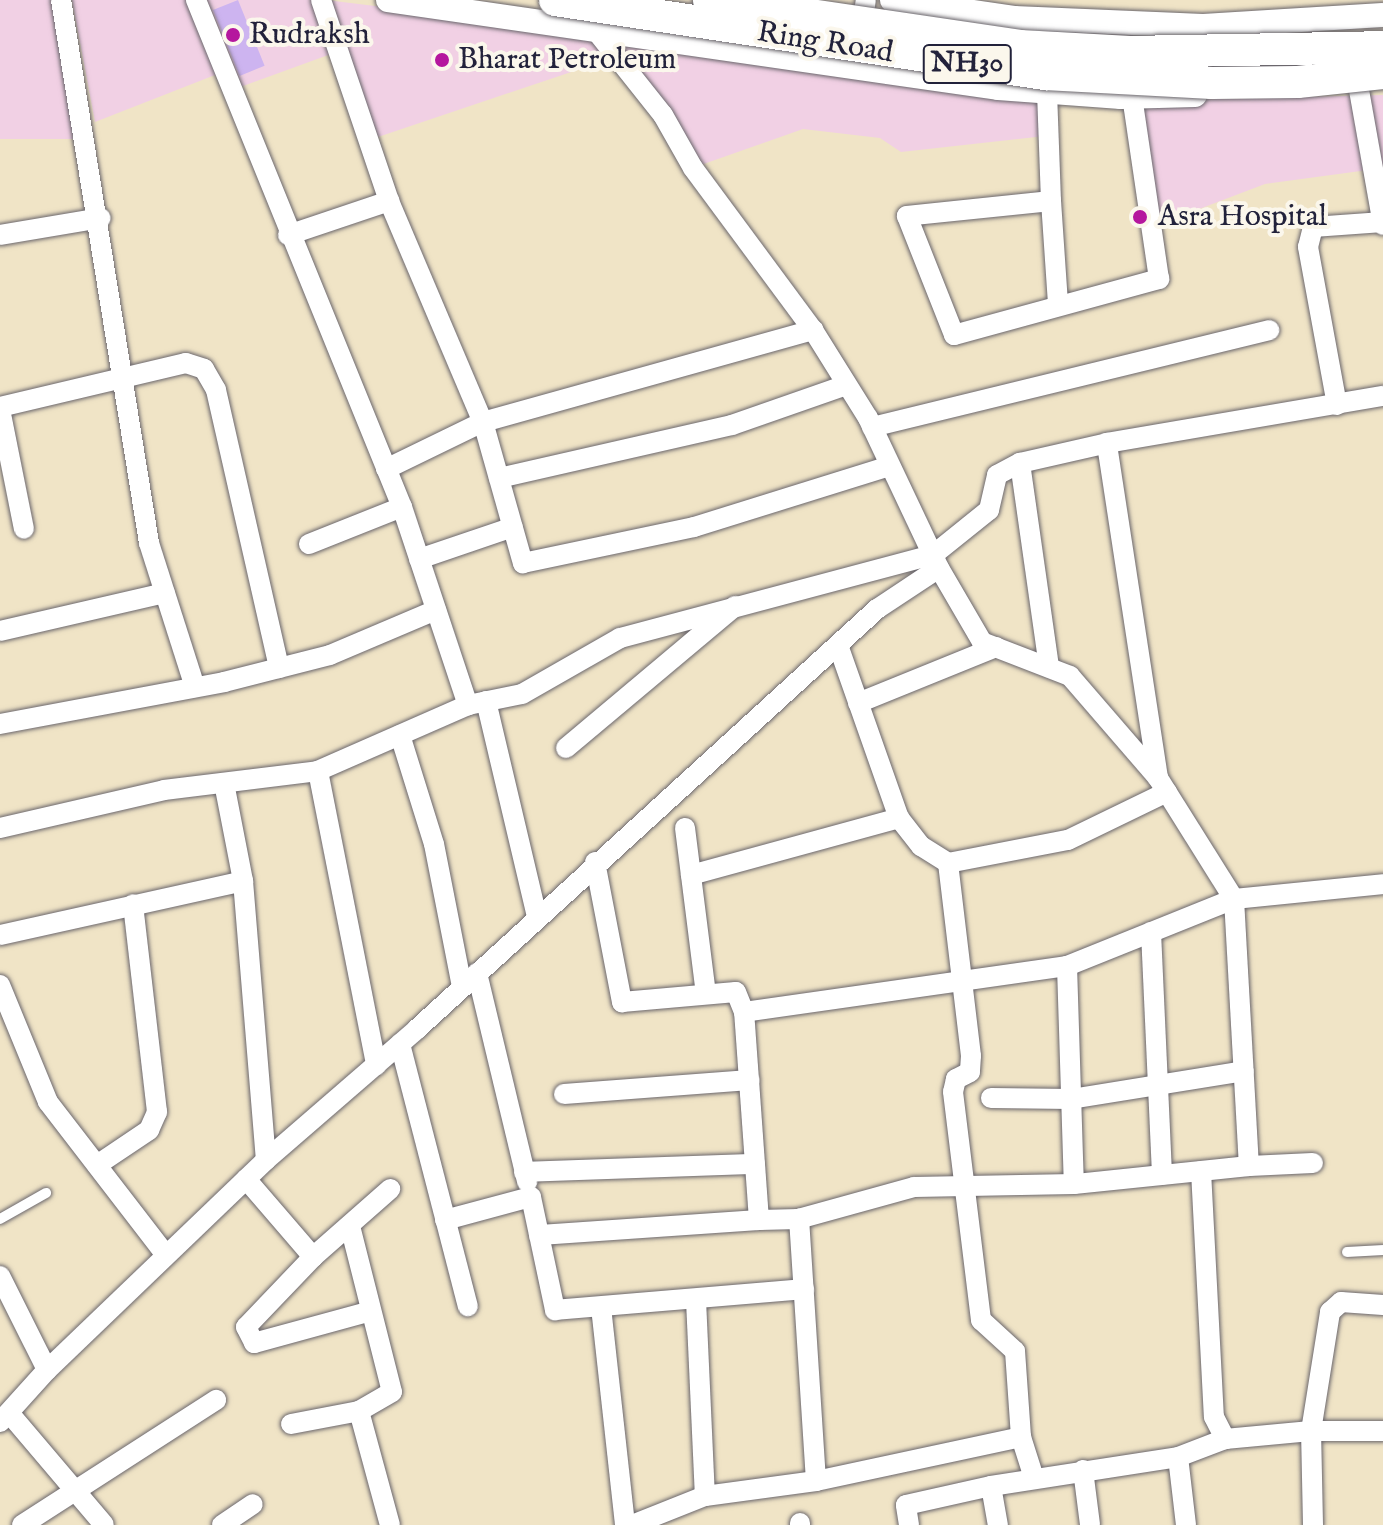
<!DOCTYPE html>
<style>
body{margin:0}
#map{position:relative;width:1383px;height:1525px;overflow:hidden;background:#f0e4c6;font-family:"IM FELL English",serif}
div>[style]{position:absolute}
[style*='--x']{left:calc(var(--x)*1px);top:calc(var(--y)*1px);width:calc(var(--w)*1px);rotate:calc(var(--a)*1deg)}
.built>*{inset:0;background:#f1d0e4}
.building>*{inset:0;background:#cdb4f0;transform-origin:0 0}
.roads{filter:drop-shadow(0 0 2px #6a666c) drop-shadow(0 0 2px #6a666c)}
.service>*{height:10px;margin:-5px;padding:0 5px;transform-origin:5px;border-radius:5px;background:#fff}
.minor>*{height:20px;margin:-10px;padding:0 10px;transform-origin:10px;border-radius:10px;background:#fff}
.tertiary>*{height:24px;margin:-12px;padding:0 12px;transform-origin:12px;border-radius:12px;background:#fff}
.bridges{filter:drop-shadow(0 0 2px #6a666c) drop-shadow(0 0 2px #6a666c)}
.trunk-bridge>*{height:32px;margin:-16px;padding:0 16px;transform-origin:16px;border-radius:16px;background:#fff}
.dots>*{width:22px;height:22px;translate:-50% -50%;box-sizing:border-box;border:4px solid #fbf7ec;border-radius:50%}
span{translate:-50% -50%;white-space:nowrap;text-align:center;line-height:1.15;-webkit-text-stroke:8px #fbf7ec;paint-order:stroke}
.shield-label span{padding:2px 6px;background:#fbf7ec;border:2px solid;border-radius:6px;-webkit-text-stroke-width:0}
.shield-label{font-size:28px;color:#22223b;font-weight:700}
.poi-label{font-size:30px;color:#22223b}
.left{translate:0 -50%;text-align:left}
.street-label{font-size:30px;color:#22223b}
</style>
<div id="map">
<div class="built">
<i style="clip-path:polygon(0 0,58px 0,82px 139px,0 139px)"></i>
<i style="clip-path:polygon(72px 0,315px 0,331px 54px,235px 89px,215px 75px,95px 122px)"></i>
<i style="clip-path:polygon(326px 0,588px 32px,607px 60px,378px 137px)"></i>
<i style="clip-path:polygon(610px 36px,1044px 98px,1045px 136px,901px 152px,880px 138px,803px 129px,698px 166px)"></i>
<i style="clip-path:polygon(1383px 95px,1383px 168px,1265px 184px,1157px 225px,1140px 101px)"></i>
</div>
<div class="building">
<i style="left:238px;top:0;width:71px;height:27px;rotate:68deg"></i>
</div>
<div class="roads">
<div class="service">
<i style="--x:0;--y:1219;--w:53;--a:-29.5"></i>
<i style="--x:1347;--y:1252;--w:36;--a:-3"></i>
</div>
<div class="minor">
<i style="--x:61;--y:0;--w:550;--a:80.79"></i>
<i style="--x:149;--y:543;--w:151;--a:72.3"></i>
<i style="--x:196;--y:0;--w:547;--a:67.89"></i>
<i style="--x:402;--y:507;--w:209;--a:71.6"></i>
<i style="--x:468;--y:705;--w:164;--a:156.3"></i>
<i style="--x:318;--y:771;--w:300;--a:78.8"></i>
<i style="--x:321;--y:0;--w:212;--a:71.3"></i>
<i style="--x:389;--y:201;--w:240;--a:67"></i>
<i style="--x:483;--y:422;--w:343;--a:-15.6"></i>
<i style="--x:813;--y:330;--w:104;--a:58"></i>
<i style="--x:868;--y:418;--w:166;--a:64.7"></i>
<i style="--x:593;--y:27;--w:112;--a:51.5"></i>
<i style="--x:663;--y:115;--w:61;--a:60.5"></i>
<i style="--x:693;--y:168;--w:202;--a:53.5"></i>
<i style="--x:861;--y:34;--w:34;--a:-82"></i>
<i style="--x:1359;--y:90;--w:137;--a:79.9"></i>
<i style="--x:1047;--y:92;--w:109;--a:87.9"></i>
<i style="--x:1051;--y:201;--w:145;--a:174.1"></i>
<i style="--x:907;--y:216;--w:128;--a:68.4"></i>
<i style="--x:954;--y:335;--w:213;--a:-15.3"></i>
<i style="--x:1159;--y:279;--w:184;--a:-98.4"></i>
<i style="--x:1051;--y:201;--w:102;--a:86.1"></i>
<i style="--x:0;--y:235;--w:102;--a:-9.6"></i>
<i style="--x:288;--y:235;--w:107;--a:-18.6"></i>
<i style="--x:1337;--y:405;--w:161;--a:-100.4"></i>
<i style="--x:1308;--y:247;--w:21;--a:-76"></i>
<i style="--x:1313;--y:227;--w:70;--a:-4.1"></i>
<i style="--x:0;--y:407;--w:191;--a:-13.3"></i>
<i style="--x:186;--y:363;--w:19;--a:18"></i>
<i style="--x:204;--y:369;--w:24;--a:60"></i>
<i style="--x:216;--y:390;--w:285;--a:77.2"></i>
<i style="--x:0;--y:409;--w:122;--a:78.7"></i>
<i style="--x:872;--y:427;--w:409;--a:-13.7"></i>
<i style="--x:1020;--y:463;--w:206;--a:81.9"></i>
<i style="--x:386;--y:469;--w:108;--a:-25.9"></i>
<i style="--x:483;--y:422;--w:147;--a:74.2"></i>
<i style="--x:523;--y:563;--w:175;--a:-11.9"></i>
<i style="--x:694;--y:527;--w:205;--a:-17.3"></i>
<i style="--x:499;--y:478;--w:239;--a:-12.8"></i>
<i style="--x:732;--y:425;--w:121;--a:-19.3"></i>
<i style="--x:309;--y:544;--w:100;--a:-21.7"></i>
<i style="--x:419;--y:559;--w:99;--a:-18.8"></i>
<i style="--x:0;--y:631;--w:169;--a:-13"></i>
<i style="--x:838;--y:645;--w:183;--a:70.6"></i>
<i style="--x:899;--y:818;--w:36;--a:52"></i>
<i style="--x:921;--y:846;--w:32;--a:32"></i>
<i style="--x:948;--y:863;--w:122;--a:-10.9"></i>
<i style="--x:1068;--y:840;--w:110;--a:-25.9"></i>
<i style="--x:486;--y:701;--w:221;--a:76.7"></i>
<i style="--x:858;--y:703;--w:149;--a:-22.1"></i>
<i style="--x:468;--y:705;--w:55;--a:-11.5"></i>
<i style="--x:522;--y:694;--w:113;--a:-29.7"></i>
<i style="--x:620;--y:638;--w:324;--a:-14.9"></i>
<i style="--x:933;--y:555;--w:72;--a:-38.8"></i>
<i style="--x:989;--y:510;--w:36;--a:-77"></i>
<i style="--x:997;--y:475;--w:26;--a:-28"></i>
<i style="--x:1020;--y:463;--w:89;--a:-12.9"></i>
<i style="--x:0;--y:724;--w:228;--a:-10.6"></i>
<i style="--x:224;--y:682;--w:109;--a:-14.3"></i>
<i style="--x:330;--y:655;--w:115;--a:-23"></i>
<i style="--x:400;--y:735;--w:114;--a:72.7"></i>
<i style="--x:434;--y:844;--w:146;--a:78.9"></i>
<i style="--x:566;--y:748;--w:221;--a:-40"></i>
<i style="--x:1158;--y:778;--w:339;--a:-98.7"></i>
<i style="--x:1107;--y:443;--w:280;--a:-9.7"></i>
<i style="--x:224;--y:783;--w:100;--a:79"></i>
<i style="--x:243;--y:881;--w:280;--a:85.3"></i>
<i style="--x:0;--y:828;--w:168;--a:-13"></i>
<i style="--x:164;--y:790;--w:155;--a:-7"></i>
<i style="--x:685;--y:828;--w:167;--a:82.8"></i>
<i style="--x:595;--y:862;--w:143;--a:79.1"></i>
<i style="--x:622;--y:1002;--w:114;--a:-5"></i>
<i style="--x:736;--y:992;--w:22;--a:68"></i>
<i style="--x:948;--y:863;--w:194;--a:83.2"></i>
<i style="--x:971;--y:1056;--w:16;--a:94"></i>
<i style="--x:970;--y:1072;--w:16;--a:153"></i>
<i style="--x:956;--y:1079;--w:13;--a:103"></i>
<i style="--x:953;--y:1092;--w:230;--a:83"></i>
<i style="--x:981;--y:1320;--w:46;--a:42.4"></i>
<i style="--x:1015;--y:1351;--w:86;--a:86"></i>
<i style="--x:691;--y:875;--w:216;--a:-15.3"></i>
<i style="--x:1151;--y:932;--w:243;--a:87.4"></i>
<i style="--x:0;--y:935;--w:249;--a:-12.5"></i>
<i style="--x:1067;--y:966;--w:218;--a:88.2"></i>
<i style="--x:477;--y:973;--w:215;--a:76.5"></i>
<i style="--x:0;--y:985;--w:126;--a:67.7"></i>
<i style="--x:48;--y:1102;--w:193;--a:52.4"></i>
<i style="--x:400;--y:1044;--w:271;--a:75.5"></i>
<i style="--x:564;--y:1094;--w:186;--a:-4.3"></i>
<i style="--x:991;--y:1098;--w:80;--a:0.7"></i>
<i style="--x:1071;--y:1099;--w:175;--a:-9.2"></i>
<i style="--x:97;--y:1165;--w:63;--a:-33.9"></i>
<i style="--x:149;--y:1130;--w:20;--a:-66"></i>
<i style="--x:157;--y:1112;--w:209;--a:-96.6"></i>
<i style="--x:1249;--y:1166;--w:64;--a:-2.7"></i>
<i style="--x:1201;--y:1171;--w:246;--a:87"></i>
<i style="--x:1214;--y:1417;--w:25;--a:63"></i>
<i style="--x:1225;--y:1439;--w:86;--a:-5.3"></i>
<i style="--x:1311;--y:1431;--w:121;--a:-80.9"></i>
<i style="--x:1330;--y:1312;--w:15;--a:-42"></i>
<i style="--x:1341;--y:1302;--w:42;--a:4.1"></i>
<i style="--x:524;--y:1172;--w:231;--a:-2"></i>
<i style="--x:246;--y:1179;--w:103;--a:49.3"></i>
<i style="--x:313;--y:1257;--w:103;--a:-41.4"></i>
<i style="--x:445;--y:1220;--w:89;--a:-15"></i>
<i style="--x:531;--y:1197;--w:116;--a:78"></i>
<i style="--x:555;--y:1310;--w:250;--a:-4.8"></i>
<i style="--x:350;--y:1226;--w:171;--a:75.8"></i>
<i style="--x:392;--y:1392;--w:38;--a:150"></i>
<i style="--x:539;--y:1235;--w:221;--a:-3.9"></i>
<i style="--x:313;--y:1257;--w:97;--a:133.7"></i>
<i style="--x:246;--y:1327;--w:18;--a:63"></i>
<i style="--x:254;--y:1343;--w:121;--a:-15.3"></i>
<i style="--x:0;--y:1276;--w:105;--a:63.4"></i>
<i style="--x:696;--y:1300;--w:196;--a:87.4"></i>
<i style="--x:601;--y:1307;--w:219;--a:83.7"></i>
<i style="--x:10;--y:1414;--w:145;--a:49.7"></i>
<i style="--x:0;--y:1422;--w:70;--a:-47.9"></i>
<i style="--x:47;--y:1370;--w:303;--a:-43.8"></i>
<i style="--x:266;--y:1160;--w:200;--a:-40.9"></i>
<i style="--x:417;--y:1029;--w:623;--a:-42.4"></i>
<i style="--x:877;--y:609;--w:74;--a:-33.5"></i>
<i style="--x:939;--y:568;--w:86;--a:59.8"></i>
<i style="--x:982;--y:642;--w:94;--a:21.1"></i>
<i style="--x:1070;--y:676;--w:135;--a:49.2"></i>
<i style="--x:1158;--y:778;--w:143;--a:57.9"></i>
<i style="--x:1234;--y:899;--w:267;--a:86.8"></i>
<i style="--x:1249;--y:1166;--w:176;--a:174.1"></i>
<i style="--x:1074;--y:1184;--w:160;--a:178.9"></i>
<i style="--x:914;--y:1187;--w:119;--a:164.5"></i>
<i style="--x:291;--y:1424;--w:69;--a:-10.8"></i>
<i style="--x:359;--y:1411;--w:118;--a:74.8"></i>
<i style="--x:1083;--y:1470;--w:55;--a:82.7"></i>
<i style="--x:816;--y:1481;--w:263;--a:-93.7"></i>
<i style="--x:799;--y:1219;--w:40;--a:178.6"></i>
<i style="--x:759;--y:1220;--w:209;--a:-94.1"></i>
<i style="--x:744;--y:1012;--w:326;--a:-8.1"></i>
<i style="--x:1067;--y:966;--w:180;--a:-21.9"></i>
<i style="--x:1234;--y:899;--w:150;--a:-5.7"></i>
<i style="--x:991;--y:1486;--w:40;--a:80"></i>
<i style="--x:800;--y:1523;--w:2;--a:90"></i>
<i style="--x:22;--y:1525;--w:231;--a:-32.8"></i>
<i style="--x:222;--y:1525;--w:37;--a:-34"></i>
<i style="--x:632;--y:1525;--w:79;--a:-21.7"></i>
<i style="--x:705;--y:1496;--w:112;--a:-7.7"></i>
<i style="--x:816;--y:1481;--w:210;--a:-12.1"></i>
<i style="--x:1021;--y:1437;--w:43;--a:72.4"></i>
<i style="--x:909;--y:1525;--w:20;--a:-99"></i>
<i style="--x:906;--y:1505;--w:87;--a:-12.6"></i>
<i style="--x:991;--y:1486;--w:189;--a:-8.8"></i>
<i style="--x:1186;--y:1525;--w:68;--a:-96.7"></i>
<i style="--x:1178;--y:1457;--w:50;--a:-21"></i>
<i style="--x:1313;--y:1525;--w:94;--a:-91.2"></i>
<i style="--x:1311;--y:1431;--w:72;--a:0"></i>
</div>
<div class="tertiary">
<i style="--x:388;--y:0;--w:616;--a:8.21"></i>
<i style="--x:998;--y:88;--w:123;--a:4.2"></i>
<i style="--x:1121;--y:97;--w:74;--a:-1.5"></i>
<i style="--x:892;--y:0;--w:123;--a:8.4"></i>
<i style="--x:1014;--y:18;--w:189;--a:2.4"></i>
<i style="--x:1203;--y:26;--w:180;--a:-3.5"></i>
</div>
</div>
<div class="bridges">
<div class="trunk-bridge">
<i style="--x:555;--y:0;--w:496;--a:8.6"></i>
<i style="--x:1045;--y:74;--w:167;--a:3.1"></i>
<i style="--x:1212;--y:83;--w:86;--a:-0.7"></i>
<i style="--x:1298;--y:82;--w:85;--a:-6"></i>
<i style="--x:709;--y:0;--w:314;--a:8.4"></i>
<i style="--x:1020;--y:46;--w:110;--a:3.1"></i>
<i style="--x:1130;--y:52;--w:253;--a:-1.1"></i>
</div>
</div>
<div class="dots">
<i style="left:233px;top:35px;background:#b5179e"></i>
<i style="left:442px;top:60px;background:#b5179e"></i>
<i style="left:1140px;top:217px;background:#b5179e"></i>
</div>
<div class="shield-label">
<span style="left:967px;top:64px">NH30</span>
</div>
<div class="poi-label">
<span class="left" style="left:249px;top:35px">Rudraksh</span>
<span class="left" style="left:458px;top:60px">Bharat Petroleum</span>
<span class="left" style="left:1158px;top:217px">Asra Hospital</span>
</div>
<div class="street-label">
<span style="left:825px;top:43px;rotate:9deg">Ring Road</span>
</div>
</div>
